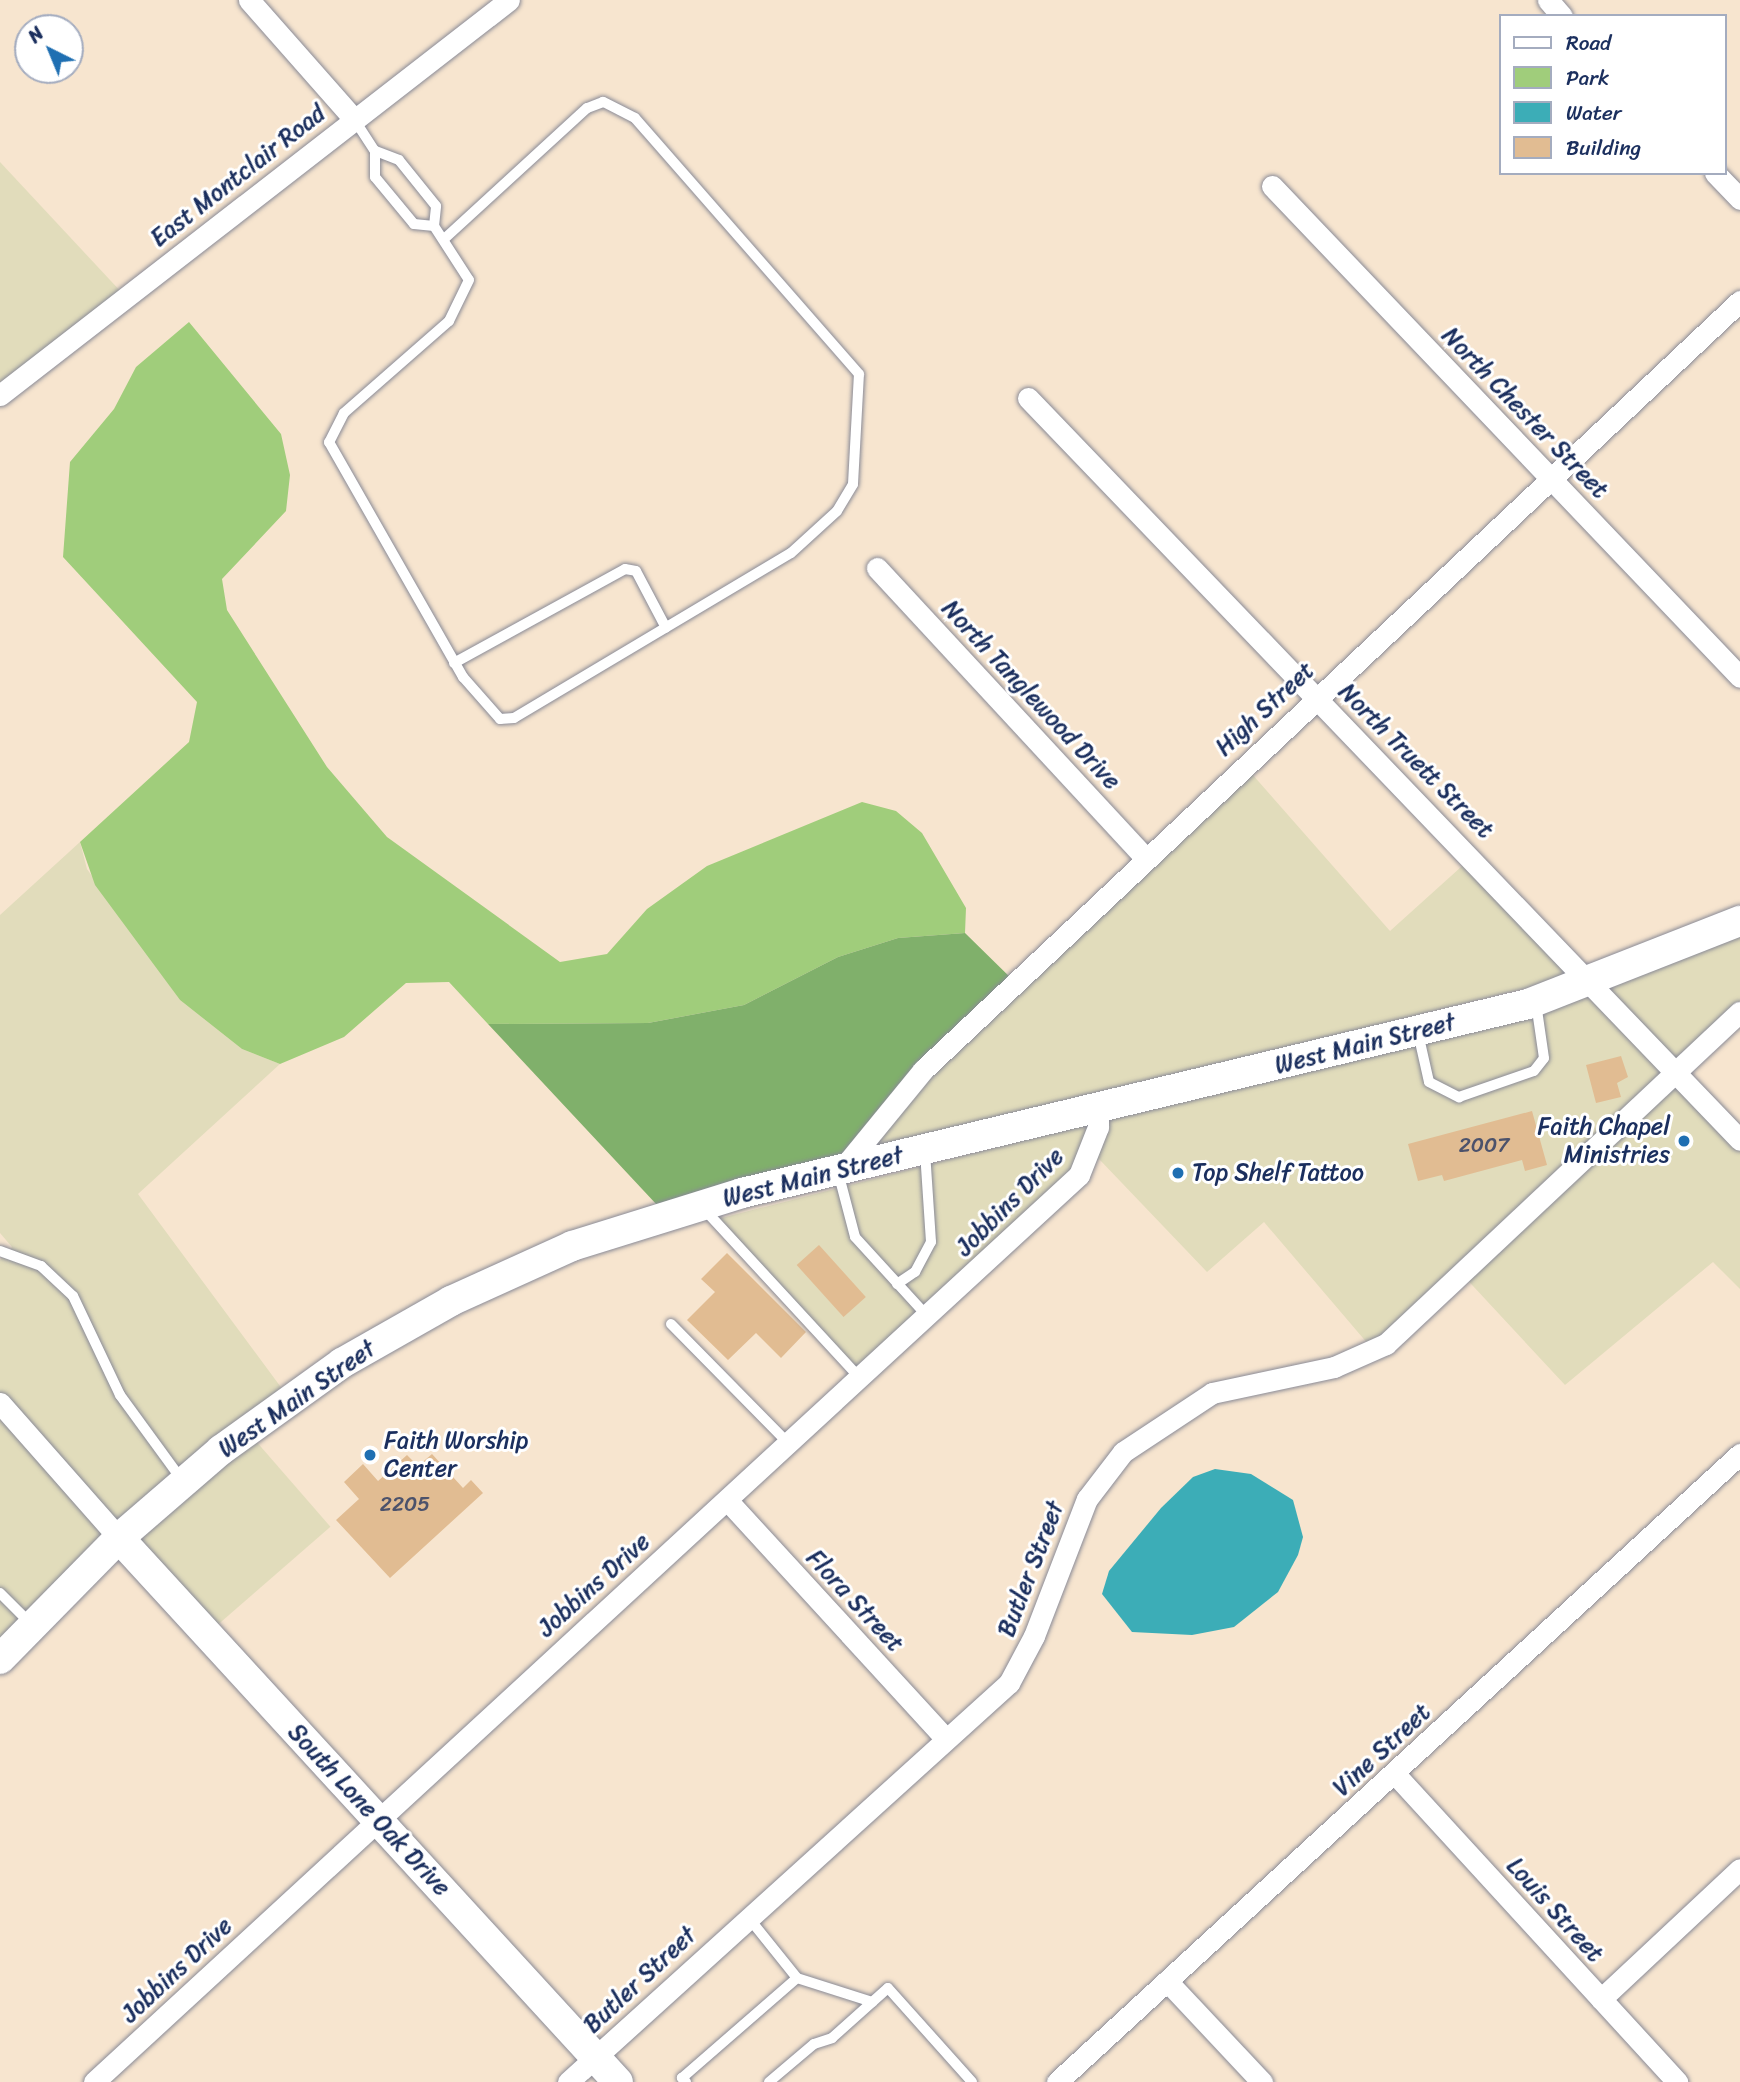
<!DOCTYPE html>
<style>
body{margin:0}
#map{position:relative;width:1740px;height:2082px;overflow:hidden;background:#f7e5cf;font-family:Sriracha,sans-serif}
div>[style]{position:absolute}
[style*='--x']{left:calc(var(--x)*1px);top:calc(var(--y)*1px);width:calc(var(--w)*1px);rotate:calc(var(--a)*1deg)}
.built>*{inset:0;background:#e1dcbb;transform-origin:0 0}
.green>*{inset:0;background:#a0cd7b}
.forest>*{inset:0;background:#80b06b}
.water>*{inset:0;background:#3cadb7}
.building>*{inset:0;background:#e1bc92;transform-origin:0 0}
.roads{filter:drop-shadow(0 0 2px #898a96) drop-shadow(0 0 2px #898a96)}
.lane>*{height:10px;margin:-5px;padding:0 5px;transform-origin:5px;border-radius:5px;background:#fff}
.street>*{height:21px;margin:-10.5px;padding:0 10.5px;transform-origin:10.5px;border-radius:10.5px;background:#fff}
.secondary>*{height:30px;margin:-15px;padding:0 15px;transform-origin:15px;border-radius:15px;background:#fff}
.dots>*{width:19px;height:19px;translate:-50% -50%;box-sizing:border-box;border:4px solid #fff;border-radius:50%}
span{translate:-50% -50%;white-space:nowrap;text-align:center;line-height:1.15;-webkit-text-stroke:6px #fff;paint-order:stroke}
.number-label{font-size:21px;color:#4c526b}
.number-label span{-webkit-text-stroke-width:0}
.street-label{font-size:24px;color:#1b2f5e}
.poi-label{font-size:24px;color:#1b2f5e}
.right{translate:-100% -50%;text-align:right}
.left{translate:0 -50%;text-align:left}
.legend{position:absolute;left:1499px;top:14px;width:228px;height:161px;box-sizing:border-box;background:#fff;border:2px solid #a4acbf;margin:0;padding:9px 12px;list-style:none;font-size:21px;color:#1b2f5e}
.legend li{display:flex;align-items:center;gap:14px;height:35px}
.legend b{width:35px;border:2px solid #a4acbf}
.north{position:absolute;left:14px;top:14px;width:70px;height:70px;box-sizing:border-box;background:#fff;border:2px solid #a4acbf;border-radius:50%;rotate:317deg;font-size:19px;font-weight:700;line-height:28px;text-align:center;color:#1b2f5e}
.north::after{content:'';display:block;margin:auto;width:24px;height:32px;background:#1f6fb2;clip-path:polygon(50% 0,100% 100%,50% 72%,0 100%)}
</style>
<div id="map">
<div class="built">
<i style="clip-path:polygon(0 162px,124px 295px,0 389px)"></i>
<i style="clip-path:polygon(1252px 774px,1390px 931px,1471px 858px,1570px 977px,853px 1155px,1020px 987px)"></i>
<i style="clip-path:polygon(80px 842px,87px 869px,180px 1000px,242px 1049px,280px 1064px,138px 1194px,283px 1390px,0 1642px,0 1260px,12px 1247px,0 1233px,0 915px)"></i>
<i style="clip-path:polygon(1740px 933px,1740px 1014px,1678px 1072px,1740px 1137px,1740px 1289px,1713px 1262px,1565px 1385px,1460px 1272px,1374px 1351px,1264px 1222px,1207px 1272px,1099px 1159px,854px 1368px,714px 1220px,1607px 990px)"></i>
<i style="left:255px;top:1440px;width:115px;height:155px;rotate:49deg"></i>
</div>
<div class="green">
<i style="clip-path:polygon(189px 322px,281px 434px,290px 475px,286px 511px,222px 579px,227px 610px,327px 767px,387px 837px,560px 962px,607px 954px,647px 909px,707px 866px,862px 802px,896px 811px,922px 833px,966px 908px,965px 933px,898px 938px,838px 957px,744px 1005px,648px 1023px,488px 1024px,449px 982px,406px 983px,344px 1037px,280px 1064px,242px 1049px,180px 1000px,95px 885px,80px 842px,189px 742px,197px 702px,63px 557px,70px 462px,114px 409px,136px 367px)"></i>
</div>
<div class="forest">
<i style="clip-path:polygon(965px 933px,1020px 987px,853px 1155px,657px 1205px,488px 1024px,648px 1023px,744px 1005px,838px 957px,898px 938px)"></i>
</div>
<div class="water">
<i style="clip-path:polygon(1215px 1469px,1251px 1474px,1293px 1500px,1303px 1537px,1298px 1555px,1278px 1592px,1234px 1627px,1192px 1635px,1132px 1632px,1102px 1594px,1109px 1571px,1161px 1508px,1193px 1477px)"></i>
</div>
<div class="building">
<i style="clip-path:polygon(1621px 1056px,1628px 1077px,1617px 1083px,1621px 1097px,1596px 1103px,1586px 1065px)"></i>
<i style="clip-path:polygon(1532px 1111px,1547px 1165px,1525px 1171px,1522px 1160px,1444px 1181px,1442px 1175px,1418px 1181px,1408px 1144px)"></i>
<i style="left:819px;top:1245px;width:70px;height:30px;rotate:48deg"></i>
<i style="clip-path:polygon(727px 1253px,806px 1332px,781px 1358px,756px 1333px,728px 1360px,687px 1320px,715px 1292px,701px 1279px)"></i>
<i style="clip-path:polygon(432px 1454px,463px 1488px,471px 1480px,483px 1493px,390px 1578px,336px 1520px,359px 1499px,344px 1482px,363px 1464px,378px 1481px,407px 1455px,418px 1466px)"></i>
</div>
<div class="roads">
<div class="lane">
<i style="--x:354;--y:119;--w:38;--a:57"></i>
<i style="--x:375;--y:151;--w:26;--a:90"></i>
<i style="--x:375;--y:177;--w:61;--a:50.3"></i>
<i style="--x:414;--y:224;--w:20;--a:6"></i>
<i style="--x:434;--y:226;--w:20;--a:-84"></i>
<i style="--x:436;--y:206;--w:59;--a:-128.8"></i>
<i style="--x:399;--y:160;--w:26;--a:-159"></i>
<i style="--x:434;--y:226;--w:64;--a:57.1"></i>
<i style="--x:469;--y:280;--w:46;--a:116"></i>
<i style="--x:449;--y:321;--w:140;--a:138.8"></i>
<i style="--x:344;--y:413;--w:33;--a:117"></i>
<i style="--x:329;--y:442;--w:271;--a:60.3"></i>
<i style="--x:463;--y:677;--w:56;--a:48.6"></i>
<i style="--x:500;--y:719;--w:14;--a:-4"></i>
<i style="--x:514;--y:718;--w:322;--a:-30.8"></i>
<i style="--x:791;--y:553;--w:62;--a:-42.4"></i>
<i style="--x:837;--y:511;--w:31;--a:-59"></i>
<i style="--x:853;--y:484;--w:110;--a:-86.9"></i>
<i style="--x:859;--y:374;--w:340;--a:-131.2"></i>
<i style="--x:635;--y:118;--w:36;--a:-153"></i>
<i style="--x:603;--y:102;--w:17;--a:159"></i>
<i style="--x:587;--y:108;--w:194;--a:137.5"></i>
<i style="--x:454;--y:663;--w:195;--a:-28.8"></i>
<i style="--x:625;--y:569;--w:11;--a:10"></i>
<i style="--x:636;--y:571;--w:64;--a:62.2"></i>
<i style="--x:1418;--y:1033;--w:50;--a:77.3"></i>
<i style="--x:1429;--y:1082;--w:34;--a:27"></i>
<i style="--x:1459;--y:1097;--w:79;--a:-19.1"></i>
<i style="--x:1534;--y:1071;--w:16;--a:-52"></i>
<i style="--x:1544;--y:1058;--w:56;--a:-98.3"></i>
<i style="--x:838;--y:1172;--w:67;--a:75.3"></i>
<i style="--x:855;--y:1237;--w:108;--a:47.6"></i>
<i style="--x:704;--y:1209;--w:230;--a:47.3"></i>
<i style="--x:0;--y:1251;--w:44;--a:20.1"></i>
<i style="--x:41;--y:1266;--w:44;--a:43.2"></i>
<i style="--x:73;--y:1296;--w:110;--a:64.6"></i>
<i style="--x:120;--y:1395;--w:105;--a:53.9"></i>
<i style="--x:897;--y:1284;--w:22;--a:-34"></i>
<i style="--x:915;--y:1272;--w:34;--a:-62"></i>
<i style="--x:931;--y:1242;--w:91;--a:-93.8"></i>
<i style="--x:671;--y:1324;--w:168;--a:45.5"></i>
<i style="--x:0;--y:1593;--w:44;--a:45"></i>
<i style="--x:797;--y:1978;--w:79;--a:17.7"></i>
<i style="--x:686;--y:2082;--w:6;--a:-135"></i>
<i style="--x:682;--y:2078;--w:152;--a:-41"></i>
<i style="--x:797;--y:1978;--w:78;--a:-128.8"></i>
<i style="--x:769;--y:2082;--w:59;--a:-40.2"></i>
<i style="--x:814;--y:2044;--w:19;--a:-18"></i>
<i style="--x:832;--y:2038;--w:75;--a:-41.8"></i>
<i style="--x:888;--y:1988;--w:126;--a:48.2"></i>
</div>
<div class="street">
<i style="--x:249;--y:0;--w:159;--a:48.6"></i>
<i style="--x:1548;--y:0;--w:21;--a:49"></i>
<i style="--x:1715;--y:173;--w:36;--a:46"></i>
<i style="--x:1272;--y:186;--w:678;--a:46.37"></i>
<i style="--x:0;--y:395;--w:644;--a:-37.81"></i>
<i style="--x:1028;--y:398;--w:1028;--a:46.18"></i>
<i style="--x:877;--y:568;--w:396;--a:47.2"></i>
<i style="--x:842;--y:1169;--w:128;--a:-50.7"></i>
<i style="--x:923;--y:1070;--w:1122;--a:-43.27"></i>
<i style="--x:0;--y:1403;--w:180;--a:48.6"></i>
<i style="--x:727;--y:1500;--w:323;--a:47.5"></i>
<i style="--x:1395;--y:1774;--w:418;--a:47.5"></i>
<i style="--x:1167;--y:1981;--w:139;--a:46.8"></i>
<i style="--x:1601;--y:1999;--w:190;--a:-43.1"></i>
<i style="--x:94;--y:2082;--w:1339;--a:-42.64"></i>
<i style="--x:1079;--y:1175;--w:52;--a:-68.4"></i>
<i style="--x:1098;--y:1127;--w:18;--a:-90"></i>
<i style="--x:568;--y:2082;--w:595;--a:-42.14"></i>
<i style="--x:1009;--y:1683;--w:53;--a:-62"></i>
<i style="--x:1034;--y:1636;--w:147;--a:-68.9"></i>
<i style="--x:1087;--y:1499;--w:59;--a:-52.5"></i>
<i style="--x:1123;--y:1452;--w:107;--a:-33.5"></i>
<i style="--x:1212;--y:1393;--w:125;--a:-12"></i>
<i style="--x:1334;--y:1367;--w:57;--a:-23.9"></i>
<i style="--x:1386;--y:1344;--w:485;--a:-43.2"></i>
<i style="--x:1057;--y:2082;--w:928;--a:-42.6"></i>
</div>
<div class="secondary">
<i style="--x:119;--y:1538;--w:738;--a:47.47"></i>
<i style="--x:0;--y:1659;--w:170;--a:-45.5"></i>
<i style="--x:119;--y:1538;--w:135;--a:-40.8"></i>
<i style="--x:221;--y:1450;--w:149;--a:-35.7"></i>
<i style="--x:342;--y:1363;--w:125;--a:-29.6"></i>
<i style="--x:451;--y:1301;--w:133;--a:-24.4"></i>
<i style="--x:572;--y:1246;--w:178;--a:-17.3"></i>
<i style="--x:742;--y:1193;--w:808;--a:-13.52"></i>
<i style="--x:1528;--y:1004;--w:228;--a:-21.4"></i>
</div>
</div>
<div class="dots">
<i style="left:1684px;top:1141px;background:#1f6fb2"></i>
<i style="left:1178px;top:1173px;background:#1f6fb2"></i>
<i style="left:370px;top:1455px;background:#1f6fb2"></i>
</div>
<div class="number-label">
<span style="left:1484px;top:1145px">2007</span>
<span style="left:405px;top:1504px">2205</span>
</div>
<div class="street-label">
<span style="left:238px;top:176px;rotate:-38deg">East Montclair Road</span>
<span style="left:1525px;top:413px;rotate:46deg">North Chester Street</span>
<span style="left:1031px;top:695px;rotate:47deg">North Tanglewood Drive</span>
<span style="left:1265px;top:709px;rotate:-43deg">High Street</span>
<span style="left:1416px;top:761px;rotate:45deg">North Truett Street</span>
<span style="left:1365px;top:1044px;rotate:-14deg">West Main Street</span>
<span style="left:813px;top:1177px;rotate:-14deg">West Main Street</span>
<span style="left:1010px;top:1202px;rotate:-45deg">Jobbins Drive</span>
<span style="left:297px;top:1399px;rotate:-35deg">West Main Street</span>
<span style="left:1031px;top:1569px;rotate:-69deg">Butler Street</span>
<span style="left:594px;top:1585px;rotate:-42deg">Jobbins Drive</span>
<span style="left:855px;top:1601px;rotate:47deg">Flora Street</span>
<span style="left:1382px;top:1750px;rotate:-43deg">Vine Street</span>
<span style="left:369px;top:1810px;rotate:47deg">South Lone Oak Drive</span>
<span style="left:1555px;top:1910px;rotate:48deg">Louis Street</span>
<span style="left:177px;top:1970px;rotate:-43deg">Jobbins Drive</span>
<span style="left:640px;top:1980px;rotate:-43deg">Butler Street</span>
</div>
<div class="poi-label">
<span class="right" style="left:1670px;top:1141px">Faith Chapel<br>Ministries</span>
<span class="left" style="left:1192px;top:1173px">Top Shelf Tattoo</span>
<span class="left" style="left:384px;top:1455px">Faith Worship<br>Center</span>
</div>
<ul class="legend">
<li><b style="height:9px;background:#fff"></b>Road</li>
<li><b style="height:19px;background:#a0cd7b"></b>Park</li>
<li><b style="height:19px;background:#3cadb7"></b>Water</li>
<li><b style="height:19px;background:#e1bc92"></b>Building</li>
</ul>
<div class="north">N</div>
</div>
